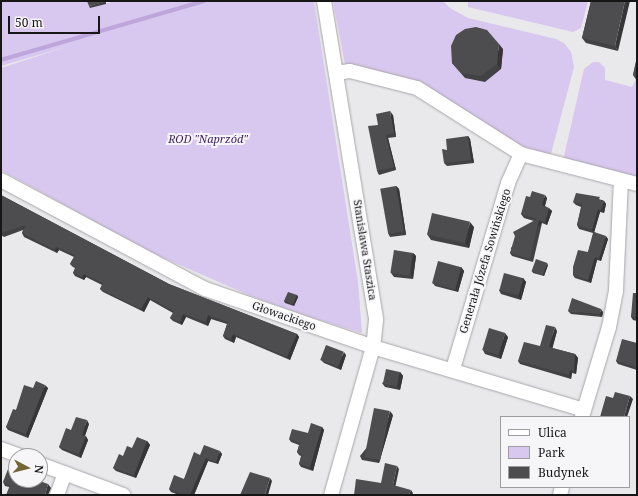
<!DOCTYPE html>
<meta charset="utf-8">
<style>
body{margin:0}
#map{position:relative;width:638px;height:496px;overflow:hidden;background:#e9e8eb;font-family:"Noto Serif",serif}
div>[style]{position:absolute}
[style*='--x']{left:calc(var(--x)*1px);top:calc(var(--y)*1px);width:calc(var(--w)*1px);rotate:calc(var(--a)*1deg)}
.green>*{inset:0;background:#d8c7ef}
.stream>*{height:3.5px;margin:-1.75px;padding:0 1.75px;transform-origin:1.75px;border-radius:1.75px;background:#bea6dd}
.roads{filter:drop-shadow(0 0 1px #a8a6aa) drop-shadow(0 0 1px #a8a6aa)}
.street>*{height:14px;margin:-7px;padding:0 7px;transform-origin:7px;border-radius:7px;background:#fff}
.wall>*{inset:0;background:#424144}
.shaded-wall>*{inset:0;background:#363537;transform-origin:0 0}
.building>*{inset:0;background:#4d4c4f;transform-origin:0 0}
span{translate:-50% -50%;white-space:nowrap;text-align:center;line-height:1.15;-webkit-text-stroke:4px #f6f5f8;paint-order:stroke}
.park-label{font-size:11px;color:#401f5f;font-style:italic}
.street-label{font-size:11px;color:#171617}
.frame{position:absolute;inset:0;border:2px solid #171617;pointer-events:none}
.legend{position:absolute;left:500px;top:416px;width:130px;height:72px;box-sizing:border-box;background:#f6f5f8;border:1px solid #9d9c9e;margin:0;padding:5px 7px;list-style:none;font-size:12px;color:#171617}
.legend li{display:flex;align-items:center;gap:8px;height:20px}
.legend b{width:20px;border:1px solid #9d9c9e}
.north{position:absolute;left:8px;top:448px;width:40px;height:40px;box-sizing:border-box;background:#f6f5f8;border:1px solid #9d9c9e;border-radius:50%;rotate:97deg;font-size:11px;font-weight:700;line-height:16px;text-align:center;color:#171617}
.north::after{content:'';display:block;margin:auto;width:14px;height:18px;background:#746633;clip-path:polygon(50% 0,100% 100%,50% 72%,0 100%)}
.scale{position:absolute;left:8px;top:16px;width:92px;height:18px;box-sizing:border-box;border:2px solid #171617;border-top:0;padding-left:5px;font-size:12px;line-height:14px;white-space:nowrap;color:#171617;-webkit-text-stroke:3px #f6f5f8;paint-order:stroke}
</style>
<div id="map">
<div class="green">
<i style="clip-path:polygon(1px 1px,88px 1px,90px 8px,115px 1px,314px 1px,358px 282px,362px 333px,306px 316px,251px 296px,150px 252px,1px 170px,1px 68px,69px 46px,1px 66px)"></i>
<i style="clip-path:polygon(333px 1px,443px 1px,450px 8px,468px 18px,556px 39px,564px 43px,571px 52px,574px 67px,551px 154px,547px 156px,529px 152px,390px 75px,345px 64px)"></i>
<i style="clip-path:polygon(468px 1px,588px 1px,581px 28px,573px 32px,472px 8px,468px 7px)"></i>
<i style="clip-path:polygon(593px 62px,599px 62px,605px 68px,605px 80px,632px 87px,637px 77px,637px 180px,566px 160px,564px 156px,584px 69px)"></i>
</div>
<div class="stream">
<i style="--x:1;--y:60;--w:211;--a:-16.2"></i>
</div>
<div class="roads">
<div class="street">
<i style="--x:324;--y:1;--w:323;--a:80.7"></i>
<i style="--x:376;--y:320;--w:27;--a:96"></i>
<i style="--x:373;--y:347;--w:154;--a:105.8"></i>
<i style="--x:336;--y:73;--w:14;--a:-8"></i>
<i style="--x:350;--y:71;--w:69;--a:14.2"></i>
<i style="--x:417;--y:88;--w:123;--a:32.4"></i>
<i style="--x:521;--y:154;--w:120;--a:14.5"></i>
<i style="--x:1;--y:180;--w:231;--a:28.1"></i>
<i style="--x:205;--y:289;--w:178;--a:19"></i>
<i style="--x:373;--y:347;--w:220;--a:16.6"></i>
<i style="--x:453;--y:369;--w:194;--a:-73.5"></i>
<i style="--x:508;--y:183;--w:32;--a:-66"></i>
<i style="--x:582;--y:417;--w:94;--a:-73.3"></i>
<i style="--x:609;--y:327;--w:38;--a:-79"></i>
<i style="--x:616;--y:290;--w:109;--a:-87.4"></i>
<i style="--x:1;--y:449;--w:20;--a:20"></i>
<i style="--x:40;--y:464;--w:89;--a:20.5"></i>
<i style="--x:57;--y:495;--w:23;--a:-70"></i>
<i style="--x:560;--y:495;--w:8;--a:-76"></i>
</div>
</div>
<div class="wall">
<i style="clip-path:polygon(106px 1px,106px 4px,90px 8px,89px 6px)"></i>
<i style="clip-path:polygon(591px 1px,618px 51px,586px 43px,582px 38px)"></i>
<i style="clip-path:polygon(503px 49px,501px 69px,485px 82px,465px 78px,452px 63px)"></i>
<i style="clip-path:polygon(637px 57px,637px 81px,633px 75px)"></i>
<i style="clip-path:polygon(393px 115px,396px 137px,388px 138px,396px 170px,379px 175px,377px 171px,378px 125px)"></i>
<i style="clip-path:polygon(468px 136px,470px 139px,474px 163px,447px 166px,444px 163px)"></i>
<i style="clip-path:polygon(396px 186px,399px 189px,406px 235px,390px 237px,388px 233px)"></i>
<i style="clip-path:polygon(1px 195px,169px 284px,297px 334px,299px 337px,290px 360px,236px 337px,234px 343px,225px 339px,223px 336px,227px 324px,211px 319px,208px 326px,186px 317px,182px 325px,173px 321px,170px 318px,173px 313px,150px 300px,144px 312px,103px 292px,100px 289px,102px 285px,86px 277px,84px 280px,75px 276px,73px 273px,75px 268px,73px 267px,70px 264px,74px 257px,59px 250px,57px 253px,24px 237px,22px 233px,23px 230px,4px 237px,1px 235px)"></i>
<i style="clip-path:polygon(530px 197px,547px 198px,545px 206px,552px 211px,547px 225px,542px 223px,533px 262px,512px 256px,510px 253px,534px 221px,524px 218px,521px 214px)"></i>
<i style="clip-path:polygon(602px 200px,604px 201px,606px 204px,604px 213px,600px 212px,594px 232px,608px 239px,601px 261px,597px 260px,591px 283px,575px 278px,573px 275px,588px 252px,593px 233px,579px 229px,577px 225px,581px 207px,576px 205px,573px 202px)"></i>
<i style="clip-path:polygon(474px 227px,469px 248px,431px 240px,427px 234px)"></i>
<i style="clip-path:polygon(413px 253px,416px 256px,413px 279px,394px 277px,391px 273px)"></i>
<i style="clip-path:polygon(548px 265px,544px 276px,533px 273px,532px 271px)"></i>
<i style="clip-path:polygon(461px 267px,464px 271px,458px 292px,435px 286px,433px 283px)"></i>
<i style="clip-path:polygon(523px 278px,526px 282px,521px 300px,501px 294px,499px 290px)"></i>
<i style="clip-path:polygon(637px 293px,637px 321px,633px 320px,631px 317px)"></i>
<i style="clip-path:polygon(297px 295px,298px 297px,294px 306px,285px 303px,284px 301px)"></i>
<i style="clip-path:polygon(568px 311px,603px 312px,602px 317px,571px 314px)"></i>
<i style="clip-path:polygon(557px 331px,552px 348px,575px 354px,578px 358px,576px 374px,572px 373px,571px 379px,520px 364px,518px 361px,540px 346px)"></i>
<i style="clip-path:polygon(508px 337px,501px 359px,485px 354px,483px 350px)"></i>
<i style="clip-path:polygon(637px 343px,637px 370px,618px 364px,616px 361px)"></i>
<i style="clip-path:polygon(346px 355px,341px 370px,324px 363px,321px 360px)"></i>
<i style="clip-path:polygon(400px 372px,403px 376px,400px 390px,385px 387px,382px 383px)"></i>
<i style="clip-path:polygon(33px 388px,48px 388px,28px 438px,8px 430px,6px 427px,16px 410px)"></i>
<i style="clip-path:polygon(393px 415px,379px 463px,362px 460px,360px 456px)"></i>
<i style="clip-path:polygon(89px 424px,85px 436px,88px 440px,81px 458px,62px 450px,59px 447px,71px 430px)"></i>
<i style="clip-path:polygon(322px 427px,324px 430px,313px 471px,301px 467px,299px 464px,301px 456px,299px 455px,297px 452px,299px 445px,291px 442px,289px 439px,308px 433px)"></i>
<i style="clip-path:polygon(147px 441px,150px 445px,136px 478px,116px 471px,113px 468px,123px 456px,132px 448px)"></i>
<i style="clip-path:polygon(222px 454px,218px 464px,208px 461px,194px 495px,179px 495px,171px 492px,169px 489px,184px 479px,200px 455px)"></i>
<i style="clip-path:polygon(3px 482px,51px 488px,9px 487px,5px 486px)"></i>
</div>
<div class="shaded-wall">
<i style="clip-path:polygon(625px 1px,630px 1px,618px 51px,615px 46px)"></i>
<i style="clip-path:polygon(499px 44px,503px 49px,501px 69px,497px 64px)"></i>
<i style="clip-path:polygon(390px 111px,393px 115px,396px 137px,394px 133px)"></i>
<i style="clip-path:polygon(386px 135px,388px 138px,396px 170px,394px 167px)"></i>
<i style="clip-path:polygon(468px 136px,470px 139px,474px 163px,471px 160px)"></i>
<i style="clip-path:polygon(396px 186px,399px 189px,406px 235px,404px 231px)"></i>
<i style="clip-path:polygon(545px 195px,547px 198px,544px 209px,542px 205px)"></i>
<i style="clip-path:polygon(604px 201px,606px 204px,604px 213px,601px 210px)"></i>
<i style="clip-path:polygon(549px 208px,552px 211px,547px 225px,545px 222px)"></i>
<i style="clip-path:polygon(598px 209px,600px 212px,594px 233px,592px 230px)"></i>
<i style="left:539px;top:220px;width:4px;height:40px;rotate:45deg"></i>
<i style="clip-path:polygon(470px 222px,474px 227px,469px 248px,465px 243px)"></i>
<i style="clip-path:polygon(606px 236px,608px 239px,601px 261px,599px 258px)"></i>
<i style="clip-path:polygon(56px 247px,59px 250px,57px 253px,55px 250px)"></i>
<i style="clip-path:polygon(413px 253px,416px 256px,413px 279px,411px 275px)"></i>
<i style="clip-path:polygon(595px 257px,597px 260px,591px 283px,588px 280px)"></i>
<i style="clip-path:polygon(547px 263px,548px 265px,544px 276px,543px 275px)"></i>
<i style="clip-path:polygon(461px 267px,464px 271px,458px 292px,455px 289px)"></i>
<i style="clip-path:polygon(84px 274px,86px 277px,84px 280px,82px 277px)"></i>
<i style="clip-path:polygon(523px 278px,526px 282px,521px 300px,518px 296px)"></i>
<i style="clip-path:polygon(297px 295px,298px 297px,294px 306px,293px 304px)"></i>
<i style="clip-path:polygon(148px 297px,150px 300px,144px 312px,141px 309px)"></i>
<i style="clip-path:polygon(601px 309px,603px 312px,602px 317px,600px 314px)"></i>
<i style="clip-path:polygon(183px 314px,186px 317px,182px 325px,180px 322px)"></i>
<i style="clip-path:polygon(208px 315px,211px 319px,208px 326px,206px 322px)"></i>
<i style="clip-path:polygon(555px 327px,557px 331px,552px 350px,549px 347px)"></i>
<i style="clip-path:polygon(505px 333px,508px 337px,501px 359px,499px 355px)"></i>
<i style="clip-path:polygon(233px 334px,236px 337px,234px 343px,231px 339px)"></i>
<i style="clip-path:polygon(297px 334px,299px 337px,290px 360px,287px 357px)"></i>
<i style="clip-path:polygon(344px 352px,346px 355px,341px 370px,338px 366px)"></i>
<i style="clip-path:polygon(575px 354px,578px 358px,576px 374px,574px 371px)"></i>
<i style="clip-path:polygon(570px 370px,572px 373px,571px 379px,569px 375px)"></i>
<i style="clip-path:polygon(400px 372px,403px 376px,400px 390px,397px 386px)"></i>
<i style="clip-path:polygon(45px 385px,48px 388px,28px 438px,26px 434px)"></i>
<i style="clip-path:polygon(630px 396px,633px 399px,627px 417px,624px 417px)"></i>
<i style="clip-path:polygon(390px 411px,393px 415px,379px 463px,377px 460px)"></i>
<i style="clip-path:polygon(87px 420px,89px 424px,84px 438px,82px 435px)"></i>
<i style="clip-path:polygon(322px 427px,324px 430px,313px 471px,310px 467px)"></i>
<i style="clip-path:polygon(86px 436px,88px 440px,81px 458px,79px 454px)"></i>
<i style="clip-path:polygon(147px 441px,150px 445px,136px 478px,134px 475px)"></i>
<i style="clip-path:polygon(220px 451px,222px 454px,218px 464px,216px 462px)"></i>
<i style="clip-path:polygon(206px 458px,208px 461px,194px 495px,190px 495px)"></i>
<i style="clip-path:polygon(397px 466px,399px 469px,395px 488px,393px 485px)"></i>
<i style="clip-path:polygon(270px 478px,272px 481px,268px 495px,265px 495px)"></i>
<i style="clip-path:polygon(48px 484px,51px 488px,48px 495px,45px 495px)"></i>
<i style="clip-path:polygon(411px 490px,413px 493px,412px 495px,409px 495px)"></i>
</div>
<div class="building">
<i style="clip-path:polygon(87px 1px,105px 1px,105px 2px,89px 6px)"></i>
<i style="clip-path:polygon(591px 1px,625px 1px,615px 46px,582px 38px)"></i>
<i style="clip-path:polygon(476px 27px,487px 30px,499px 44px,497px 64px,481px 76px,461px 73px,452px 63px,451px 46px,456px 35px,465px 29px)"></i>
<i style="clip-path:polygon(637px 57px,637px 76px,633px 75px)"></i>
<i style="clip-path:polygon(390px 111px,394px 133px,386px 135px,394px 167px,377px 171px,368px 126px,378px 125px,376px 114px)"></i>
<i style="clip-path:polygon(468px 136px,471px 160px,444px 163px,442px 149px,447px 150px,446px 139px)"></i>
<i style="left:396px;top:186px;width:46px;height:16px;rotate:80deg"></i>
<i style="clip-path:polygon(532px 191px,545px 195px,542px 205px,549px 208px,545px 222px,539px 220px,530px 259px,510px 253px,515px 236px,513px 232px,537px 219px,521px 214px,526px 196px,530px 197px)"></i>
<i style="clip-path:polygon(576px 193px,600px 197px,599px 199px,604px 201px,601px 210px,598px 209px,592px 230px,577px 225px,582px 204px,573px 202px)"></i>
<i style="clip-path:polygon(1px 195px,169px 284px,297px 334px,287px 357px,233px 334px,231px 339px,223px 336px,228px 322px,208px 315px,206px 322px,183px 314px,180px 322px,170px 318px,174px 311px,148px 297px,141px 309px,100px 289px,103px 283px,84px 274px,82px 277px,73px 273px,76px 267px,70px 264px,75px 255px,56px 247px,55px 250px,22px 233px,26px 225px,1px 233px)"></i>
<i style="left:432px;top:213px;width:39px;height:22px;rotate:13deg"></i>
<i style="clip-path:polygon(594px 232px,606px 236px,599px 258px,595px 257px,588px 280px,573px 275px,573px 267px,578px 250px,588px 252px)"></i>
<i style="left:394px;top:250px;width:19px;height:23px;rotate:9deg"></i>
<i style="left:536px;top:259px;width:12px;height:13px;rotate:20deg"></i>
<i style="left:438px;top:261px;width:24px;height:23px;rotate:15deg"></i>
<i style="left:504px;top:273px;width:20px;height:18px;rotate:15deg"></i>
<i style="clip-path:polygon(288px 292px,297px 295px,293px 304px,284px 301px)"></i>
<i style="clip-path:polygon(633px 293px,637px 293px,637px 317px,631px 317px)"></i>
<i style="clip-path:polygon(572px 298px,601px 309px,600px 314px,568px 311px)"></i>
<i style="clip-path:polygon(546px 325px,555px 327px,549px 347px,575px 354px,574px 371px,570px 370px,569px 375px,518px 361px,524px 342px,540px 346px)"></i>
<i style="left:489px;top:328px;width:17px;height:23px;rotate:17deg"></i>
<i style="clip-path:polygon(622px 339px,637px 343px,637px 363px,636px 367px,616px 361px)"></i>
<i style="left:326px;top:345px;width:19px;height:16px;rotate:21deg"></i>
<i style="left:386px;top:369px;width:14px;height:15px;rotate:12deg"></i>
<i style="clip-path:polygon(36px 381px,45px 385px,26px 434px,6px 427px,13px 409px,16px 410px,24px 385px,33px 388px)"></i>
<i style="clip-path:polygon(615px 392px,630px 396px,624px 417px,600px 417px,606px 396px,613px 398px)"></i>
<i style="left:374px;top:408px;width:16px;height:50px;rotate:11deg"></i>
<i style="clip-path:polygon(76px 417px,87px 420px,82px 435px,86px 436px,79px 454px,59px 447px,66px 428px,71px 430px)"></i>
<i style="clip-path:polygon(311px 423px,322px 427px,310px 467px,299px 464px,302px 454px,297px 452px,300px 443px,289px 439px,292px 429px,308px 433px)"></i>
<i style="clip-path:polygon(137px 437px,147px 441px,134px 475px,113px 468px,119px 454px,123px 456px,127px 446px,132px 448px)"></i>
<i style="clip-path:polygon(204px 445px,220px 451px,216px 462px,206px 458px,190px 495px,184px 495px,169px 489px,174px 475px,184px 479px,194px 452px,200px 455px)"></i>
<i style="clip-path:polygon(385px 463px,397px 466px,393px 485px,411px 490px,409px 495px,384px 495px,374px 494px,374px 495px,354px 495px,356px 479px,381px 483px)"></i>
<i style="clip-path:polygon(8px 469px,16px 472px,16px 480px,37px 480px,48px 484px,45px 495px,6px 495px,10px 485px,3px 482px)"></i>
<i style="clip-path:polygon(250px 472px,270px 478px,265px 495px,240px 495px)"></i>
</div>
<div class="park-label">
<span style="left:208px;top:139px">ROD "Naprzód"</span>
</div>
<div class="street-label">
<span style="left:365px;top:250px;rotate:81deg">Stanisława Staszica</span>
<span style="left:485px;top:261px;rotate:-73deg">Generała Józefa Sowińskiego</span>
<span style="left:284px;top:316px;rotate:19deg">Głowackiego</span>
</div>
<div class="frame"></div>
<ul class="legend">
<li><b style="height:5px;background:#fff"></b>Ulica</li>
<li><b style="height:11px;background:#d8c7ef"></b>Park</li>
<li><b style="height:11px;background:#4d4c4f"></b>Budynek</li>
</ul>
<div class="north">N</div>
<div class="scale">50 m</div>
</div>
